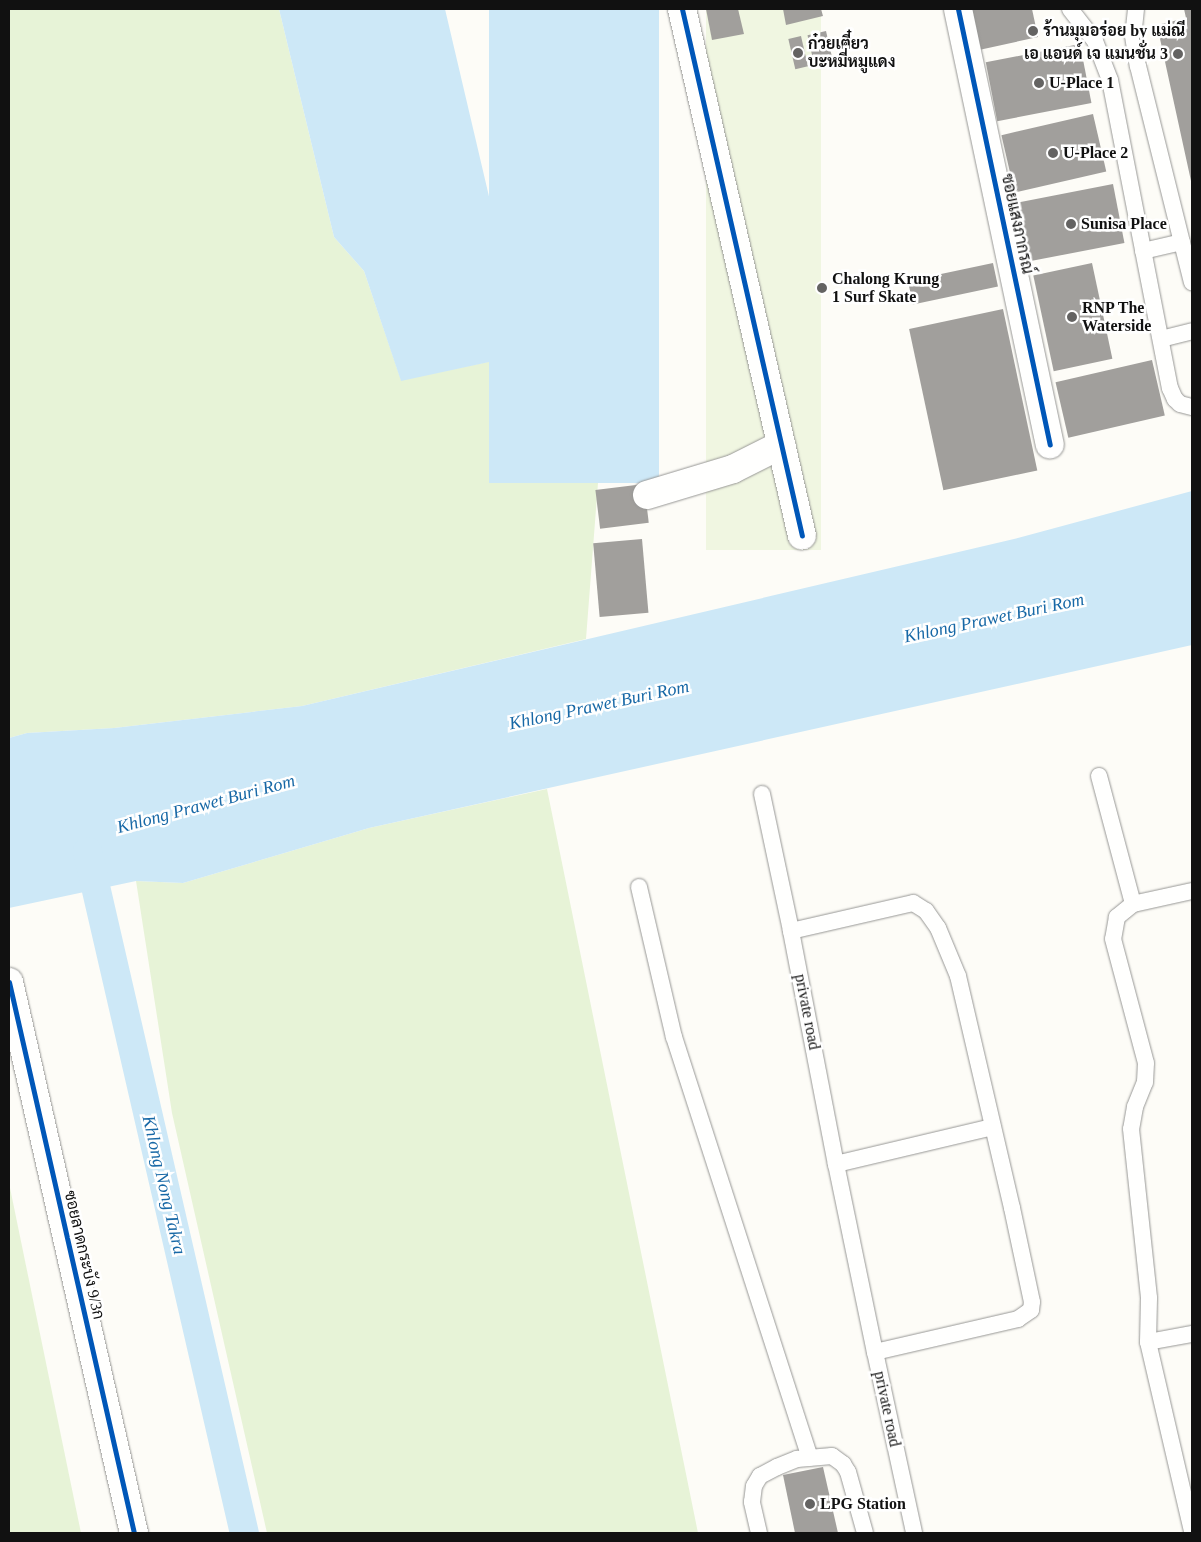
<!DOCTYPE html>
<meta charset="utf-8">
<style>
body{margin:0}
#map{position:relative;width:1201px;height:1542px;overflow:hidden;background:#fdfcf7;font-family:"Times New Roman",Sarabun,serif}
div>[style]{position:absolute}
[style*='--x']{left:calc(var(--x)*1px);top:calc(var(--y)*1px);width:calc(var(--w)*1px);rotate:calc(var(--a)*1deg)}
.green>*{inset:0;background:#e7f3d7}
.pitch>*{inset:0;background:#f0f6e1;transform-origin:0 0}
.water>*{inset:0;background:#cde8f7;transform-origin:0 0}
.canal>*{height:29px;margin:-14.5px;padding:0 14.5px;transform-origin:14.5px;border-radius:14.5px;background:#cde8f7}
.building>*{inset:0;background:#a19f9c;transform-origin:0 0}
.roads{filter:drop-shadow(0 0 1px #979795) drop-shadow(0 0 1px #979795)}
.lane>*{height:16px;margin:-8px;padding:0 8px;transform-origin:8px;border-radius:8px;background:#fffffe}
.street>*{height:28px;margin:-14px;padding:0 14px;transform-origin:14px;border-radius:14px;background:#fffffe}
.cycleway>*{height:5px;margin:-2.5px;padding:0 2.5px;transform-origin:2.5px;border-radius:2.5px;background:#0057b8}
.dots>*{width:14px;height:14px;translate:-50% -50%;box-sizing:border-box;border:2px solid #fff;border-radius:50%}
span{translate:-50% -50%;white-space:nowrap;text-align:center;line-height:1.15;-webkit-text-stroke:5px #fff;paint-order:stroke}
.poi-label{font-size:16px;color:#111;font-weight:700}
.left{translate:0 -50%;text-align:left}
.right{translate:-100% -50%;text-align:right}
.street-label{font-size:16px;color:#111}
.water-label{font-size:18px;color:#1768a6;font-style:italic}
.frame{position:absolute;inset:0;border:10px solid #111;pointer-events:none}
</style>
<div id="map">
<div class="green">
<i style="clip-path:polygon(9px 9px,279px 9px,334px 237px,364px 271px,401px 380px,526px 354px,572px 355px,599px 470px,586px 639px,302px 706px,114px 728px,27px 733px,9px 738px)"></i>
<i style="clip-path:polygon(547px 789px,698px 1533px,267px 1533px,172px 1113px,136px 881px,183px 883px,369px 828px)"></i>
<i style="clip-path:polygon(9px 1183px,81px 1533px,9px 1533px)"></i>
</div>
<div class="pitch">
<i style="left:706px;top:9px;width:115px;height:541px"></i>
</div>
<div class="water">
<i style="clip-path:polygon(279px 9px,445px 9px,526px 354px,401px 381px,364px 271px,334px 237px)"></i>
<i style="left:489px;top:9px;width:170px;height:474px"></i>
<i style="clip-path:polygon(1192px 491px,1192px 645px,369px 828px,183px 883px,136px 881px,9px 908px,9px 738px,27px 733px,114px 728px,302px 706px,1014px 539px)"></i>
</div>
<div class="canal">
<i style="--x:87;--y:851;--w:700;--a:77.04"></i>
</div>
<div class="building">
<i style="clip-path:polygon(706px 9px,738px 9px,744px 34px,712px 40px)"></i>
<i style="clip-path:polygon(783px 9px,821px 9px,823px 16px,786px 25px)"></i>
<i style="clip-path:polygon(970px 9px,1032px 9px,1038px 37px,979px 50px)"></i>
<i style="clip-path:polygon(1184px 9px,1192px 9px,1191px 181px,1157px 25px,1186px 18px)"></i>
<i style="left:826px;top:31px;width:31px;height:19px;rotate:77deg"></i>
<i style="left:801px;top:36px;width:31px;height:13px;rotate:77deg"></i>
<i style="left:1080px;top:44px;width:60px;height:96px;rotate:79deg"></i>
<i style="left:1093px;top:114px;width:59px;height:94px;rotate:77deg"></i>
<i style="left:1113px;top:184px;width:60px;height:98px;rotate:79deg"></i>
<i style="left:993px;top:263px;width:24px;height:87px;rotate:78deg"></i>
<i style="left:1092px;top:263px;width:98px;height:60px;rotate:78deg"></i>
<i style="left:1003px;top:309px;width:165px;height:96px;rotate:78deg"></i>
<i style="left:1152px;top:360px;width:57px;height:99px;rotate:77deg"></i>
<i style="left:644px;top:484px;width:39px;height:49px;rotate:83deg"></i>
<i style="left:642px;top:539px;width:74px;height:49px;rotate:85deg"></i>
<i style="clip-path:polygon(823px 1467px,838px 1533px,795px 1533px,783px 1475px)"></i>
</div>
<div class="roads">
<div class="lane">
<i style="--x:1070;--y:9;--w:41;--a:52"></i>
<i style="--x:1095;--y:41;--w:42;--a:69"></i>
<i style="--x:1110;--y:80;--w:314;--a:79"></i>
<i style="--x:1170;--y:388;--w:12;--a:66"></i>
<i style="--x:1175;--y:399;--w:7;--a:45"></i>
<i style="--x:1180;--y:404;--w:12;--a:14"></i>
<i style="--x:1136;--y:9;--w:27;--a:96"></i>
<i style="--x:1133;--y:36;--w:30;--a:81"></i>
<i style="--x:1138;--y:66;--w:223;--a:76"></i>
<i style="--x:1143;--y:251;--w:40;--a:-13"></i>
<i style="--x:1161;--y:339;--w:32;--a:-14"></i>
<i style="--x:1099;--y:776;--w:132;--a:75.1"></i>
<i style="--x:762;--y:794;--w:140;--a:78"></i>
<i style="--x:639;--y:887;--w:154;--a:76.9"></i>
<i style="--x:674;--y:1037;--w:442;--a:72.1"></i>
<i style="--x:1192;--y:891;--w:60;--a:167.6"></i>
<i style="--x:1133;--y:904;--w:21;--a:141"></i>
<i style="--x:1117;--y:917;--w:22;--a:100"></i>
<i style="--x:1113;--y:939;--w:128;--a:75.1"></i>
<i style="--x:1146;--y:1063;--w:19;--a:93"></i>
<i style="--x:1145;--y:1082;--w:27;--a:112"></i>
<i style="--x:1135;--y:1107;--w:22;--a:100"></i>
<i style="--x:1131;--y:1129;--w:170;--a:83.9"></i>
<i style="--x:1149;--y:1298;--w:44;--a:91.3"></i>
<i style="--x:1148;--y:1342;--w:194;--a:76.9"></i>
<i style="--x:836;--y:1164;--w:161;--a:-13.3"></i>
<i style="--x:1148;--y:1342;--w:45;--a:-10.3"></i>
<i style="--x:875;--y:1352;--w:147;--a:-13"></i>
<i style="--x:1018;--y:1319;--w:16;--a:-35"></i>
<i style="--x:1031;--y:1310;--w:8;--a:-83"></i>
<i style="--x:1032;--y:1302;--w:96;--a:-102"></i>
<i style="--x:1012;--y:1208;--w:238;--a:-103.1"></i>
<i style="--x:958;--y:976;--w:52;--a:-112.6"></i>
<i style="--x:938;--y:928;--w:21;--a:-125"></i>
<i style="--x:926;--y:911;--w:15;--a:-148"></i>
<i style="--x:913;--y:903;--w:125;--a:167.1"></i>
<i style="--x:791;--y:931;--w:237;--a:79.1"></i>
<i style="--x:836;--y:1164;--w:192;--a:78.3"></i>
<i style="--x:875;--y:1352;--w:185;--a:77.8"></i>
<i style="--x:759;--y:1533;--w:32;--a:-103"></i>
<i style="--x:752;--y:1502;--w:16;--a:-83"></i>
<i style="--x:754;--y:1486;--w:12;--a:-59"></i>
<i style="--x:760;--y:1476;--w:19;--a:-28"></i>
<i style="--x:777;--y:1467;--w:22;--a:-22"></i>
<i style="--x:797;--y:1459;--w:35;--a:-5"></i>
<i style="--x:832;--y:1456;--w:14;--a:36"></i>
<i style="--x:843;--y:1464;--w:9;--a:58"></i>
<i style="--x:848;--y:1472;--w:63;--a:74.4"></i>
</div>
<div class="street">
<i style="--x:682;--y:9;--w:540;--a:77.17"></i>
<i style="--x:958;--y:9;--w:445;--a:78.1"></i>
<i style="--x:647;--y:495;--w:90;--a:-16.8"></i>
<i style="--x:733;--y:469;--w:54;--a:-26.6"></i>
<i style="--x:9;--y:982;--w:565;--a:77.22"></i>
</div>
</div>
<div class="cycleway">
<i style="--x:682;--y:9;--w:540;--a:77.17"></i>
<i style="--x:958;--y:9;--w:445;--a:78.1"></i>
<i style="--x:9;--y:982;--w:565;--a:77.22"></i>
</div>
<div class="dots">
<i style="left:1033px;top:31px;background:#646362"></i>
<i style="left:798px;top:53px;background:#646362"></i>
<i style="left:1178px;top:54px;background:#646362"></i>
<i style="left:1039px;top:83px;background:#646362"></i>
<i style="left:1053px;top:153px;background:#646362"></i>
<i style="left:1071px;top:224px;background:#646362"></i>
<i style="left:822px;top:288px;background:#646362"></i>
<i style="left:1072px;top:317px;background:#646362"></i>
<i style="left:810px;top:1504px;background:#646362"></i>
</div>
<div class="poi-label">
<span class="left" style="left:1043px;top:31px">ร้านมุมอร่อย by แม่ณี</span>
<span class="left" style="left:808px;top:53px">ก๋วยเตี๋ยว<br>บะหมี่หมูแดง</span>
<span class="right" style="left:1168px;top:54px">เอ แอนด์ เจ แมนชั่น 3</span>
<span class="left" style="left:1049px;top:83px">U-Place 1</span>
<span class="left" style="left:1063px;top:153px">U-Place 2</span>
<span class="left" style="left:1081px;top:224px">Sunisa Place</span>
<span class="left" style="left:832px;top:288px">Chalong Krung<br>1 Surf Skate</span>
<span class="left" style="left:1082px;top:317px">RNP The<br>Waterside</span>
<span class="left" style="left:820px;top:1504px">LPG Station</span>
</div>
<div class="street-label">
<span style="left:1017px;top:224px;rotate:78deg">ซอยแสงภากรณ์</span>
<span style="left:807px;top:1012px;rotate:79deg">private road</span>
<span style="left:84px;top:1255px;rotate:77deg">ซอยลาดกระบัง 9/3ก</span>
<span style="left:887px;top:1409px;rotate:78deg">private road</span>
</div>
<div class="water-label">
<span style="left:994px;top:618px;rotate:-12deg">Khlong Prawet Buri Rom</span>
<span style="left:599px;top:705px;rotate:-12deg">Khlong Prawet Buri Rom</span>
<span style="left:206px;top:804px;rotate:-15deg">Khlong Prawet Buri Rom</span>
<span style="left:164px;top:1185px;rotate:77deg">Khlong Nong Takra</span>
</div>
<div class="frame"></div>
</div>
